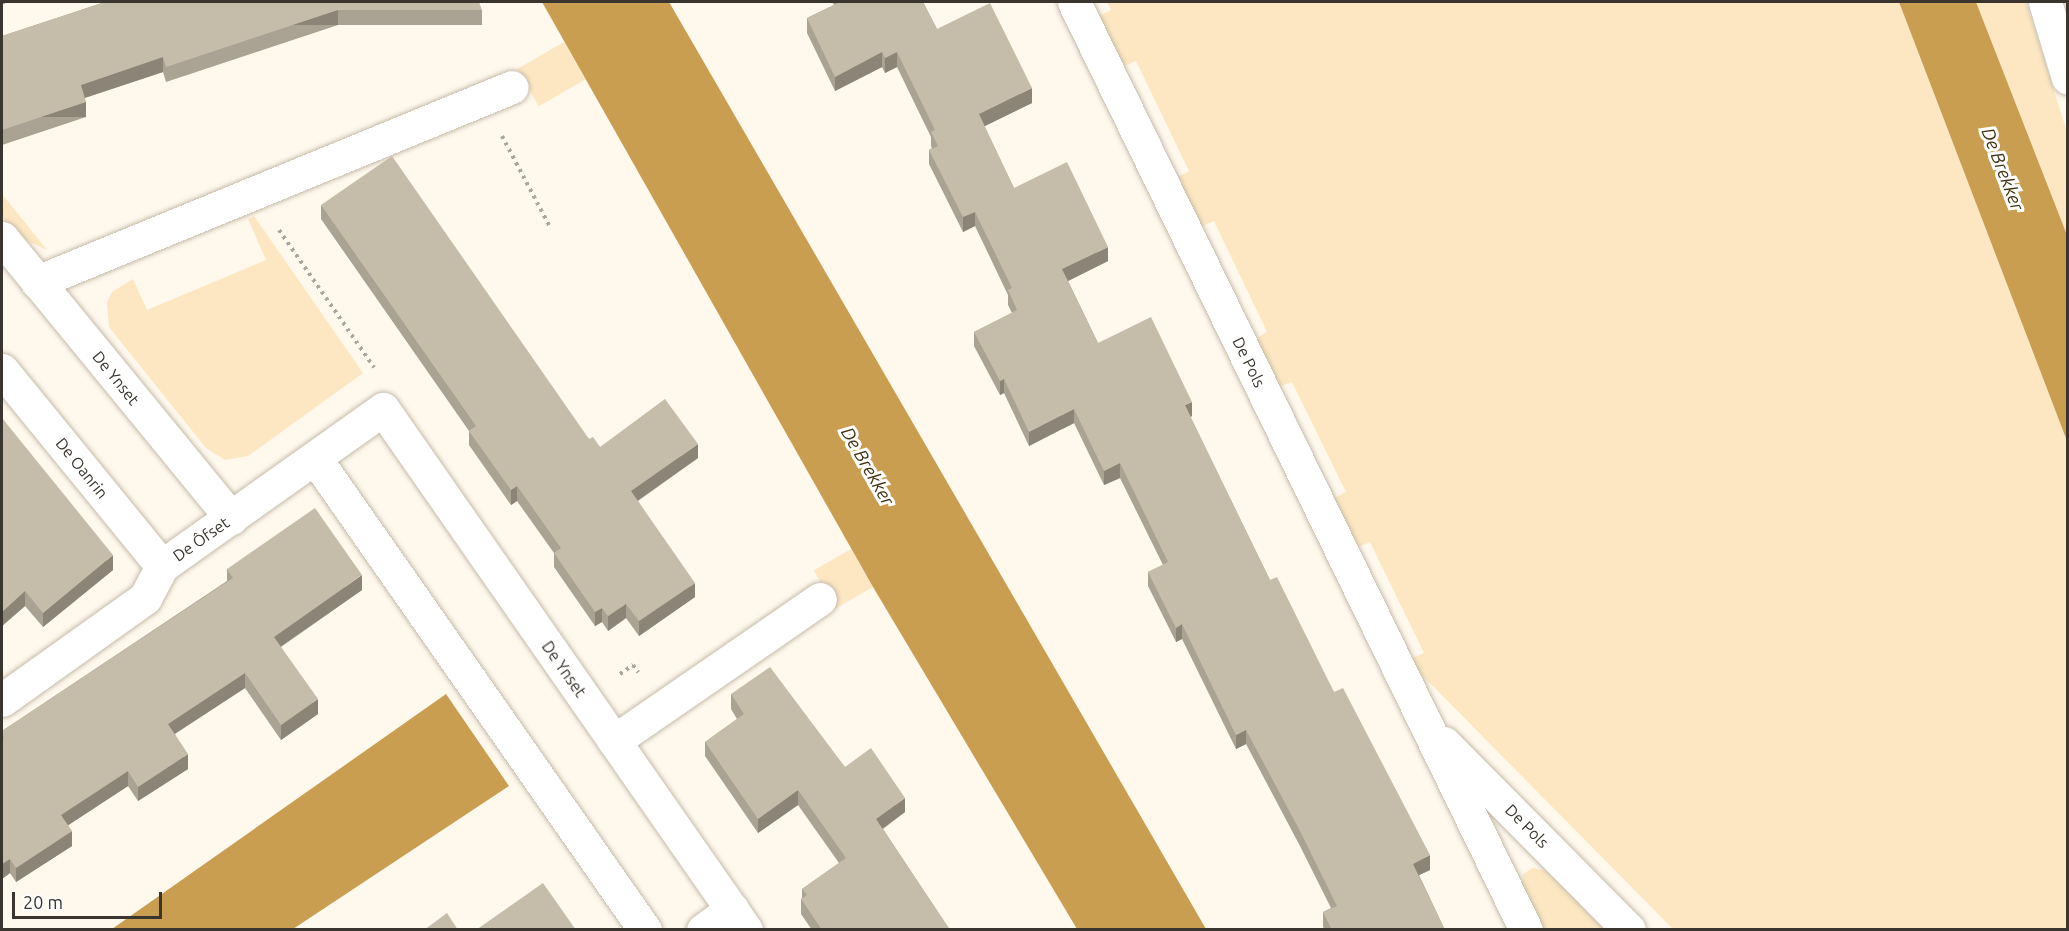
<!DOCTYPE html>
<meta charset="utf-8">
<style>
body{margin:0}
#map{position:relative;width:2069px;height:931px;overflow:hidden;background:#fef8ed;font-family:Ubuntu,sans-serif}
div>[style]{position:absolute}
[style*='--x']{left:calc(var(--x)*1px);top:calc(var(--y)*1px);width:calc(var(--w)*1px);rotate:calc(var(--a)*1deg)}
.green>*{inset:0;background:#fde7c2;transform-origin:0 0}
.water>*{inset:0;background:#c99e51}
.path>*{height:4px;margin-top:-2px;transform-origin:0;background:repeating-linear-gradient(90deg,#aca79e 0 3px,transparent 0 7.5px)}
.roads{filter:drop-shadow(0 0 2px #c5bba9) drop-shadow(0 0 2px #c5bba9)}
.minor>*{height:33px;margin:-16.5px;padding:0 16.5px;transform-origin:16.5px;border-radius:16.5px;background:#fff}
.wall>*{inset:0;background:#aaa292}
.shaded-wall>*{inset:0;background:#8b8477;transform-origin:0 0}
.building>*{inset:0;background:#c6bcaa}
span{translate:-50% -50%;white-space:nowrap;text-align:center;line-height:1.15;-webkit-text-stroke:6px #fff;paint-order:stroke}
.street-label{font-size:16px;color:#3a362f}
.water-label{font-size:18px;color:#43310f;font-style:italic}
.frame{position:absolute;inset:0;border:3px solid #3a362f;pointer-events:none}
.scale{position:absolute;left:12px;top:892px;width:150px;height:27px;box-sizing:border-box;border:3px solid #3a362f;border-top:0;padding-left:8px;font-size:18px;line-height:21px;white-space:nowrap;color:#3a362f;-webkit-text-stroke:4px #fff;paint-order:stroke}
</style>
<div id="map">
<div class="green">
<i style="clip-path:polygon(1107px 2px,1899px 2px,2067px 441px,2067px 929px,1673px 929px,1416px 669px,1410px 659px,1424px 653px,1370px 542px,1356px 548px,1332px 499px,1346px 492px,1292px 382px,1278px 387px,1255px 339px,1267px 332px,1214px 221px,1200px 227px,1176px 178px,1189px 171px,1136px 61px,1122px 67px,1098px 16px,1111px 10px)"></i>
<i style="clip-path:polygon(1976px 2px,2026px 2px,2067px 132px,2067px 235px)"></i>
<i style="left:564px;top:42px;width:43px;height:54px;rotate:60deg"></i>
<i style="clip-path:polygon(2px 194px,47px 250px,17px 236px,2px 217px)"></i>
<i style="clip-path:polygon(254px 216px,363px 373px,248px 456px,225px 460px,206px 448px,109px 327px,107px 302px,112px 292px,133px 279px,147px 310px,266px 260px,248px 219px)"></i>
<i style="left:851px;top:549px;width:44px;height:43px;rotate:60deg"></i>
<i style="clip-path:polygon(1533px 868px,1546px 871px,1604px 929px,1543px 929px,1522px 886px,1523px 874px)"></i>
</div>
<div class="water">
<i style="clip-path:polygon(542px 2px,669px 2px,1206px 929px,1077px 929px,873px 587px)"></i>
<i style="clip-path:polygon(1899px 2px,1976px 2px,2067px 235px,2067px 441px)"></i>
<i style="clip-path:polygon(446px 694px,509px 786px,293px 929px,112px 929px)"></i>
</div>
<div class="path">
<i style="--x:2;--y:2;--w:3;--a:0"></i>
<i style="--x:502;--y:136;--w:105;--a:62.2"></i>
<i style="--x:279;--y:230;--w:167;--a:55.3"></i>
<i style="--x:620;--y:674;--w:16;--a:-35"></i>
<i style="--x:633;--y:665;--w:9;--a:54"></i>
</div>
<div class="roads">
<div class="minor">
<i style="--x:1074;--y:2;--w:1032;--a:64.03"></i>
<i style="--x:2045;--y:2;--w:79;--a:73.2"></i>
<i style="--x:2;--y:238;--w:362;--a:50.7"></i>
<i style="--x:37;--y:282;--w:513;--a:-22.32"></i>
<i style="--x:2;--y:370;--w:253;--a:50.8"></i>
<i style="--x:315;--y:458;--w:576;--a:55.04"></i>
<i style="--x:2;--y:700;--w:176;--a:-35.5"></i>
<i style="--x:145;--y:598;--w:36;--a:-62"></i>
<i style="--x:162;--y:566;--w:271;--a:-35.4"></i>
<i style="--x:383;--y:409;--w:635;--a:55.13"></i>
<i style="--x:614;--y:741;--w:250;--a:-34.6"></i>
<i style="--x:1444;--y:743;--w:263;--a:45.3"></i>
<i style="--x:703;--y:930;--w:36;--a:-36"></i>
</div>
</div>
<div class="wall">
<i style="clip-path:polygon(105px 2px,482px 10px,482px 25px,338px 25px,166px 82px,163px 72px,85px 98px,86px 117px,2px 145px,2px 36px)"></i>
<i style="clip-path:polygon(832px 2px,923px 2px,937px 29px,1032px 103px,984px 126px,1014px 188px,1108px 261px,1068px 281px,1098px 343px,1192px 416px,1190px 417px,1270px 580px,1334px 692px,1430px 870px,1419px 875px,1445px 930px,1324px 930px,1323px 926px,1323px 912px,1331px 908px,1300px 846px,1246px 744px,1236px 749px,1182px 639px,1176px 642px,1148px 586px,1148px 572px,1163px 565px,1120px 478px,1104px 485px,1074px 423px,1029px 446px,1004px 393px,1000px 395px,974px 346px,974px 332px,1012px 313px,1008px 305px,1008px 295px,975px 226px,963px 232px,929px 164px,929px 150px,932px 148px,931px 146px,931px 137px,897px 67px,885px 73px,882px 67px,835px 91px,807px 33px,807px 18px,834px 5px)"></i>
<i style="clip-path:polygon(321px 205px,589px 439px,600px 447px,698px 458px,638px 501px,695px 597px,639px 636px,626px 618px,608px 631px,602px 622px,595px 626px,554px 567px,554px 553px,517px 501px,511px 505px,469px 445px,469px 431px,321px 219px)"></i>
<i style="clip-path:polygon(2px 418px,113px 570px,43px 627px,25px 606px,2px 626px)"></i>
<i style="clip-path:polygon(227px 569px,362px 590px,281px 647px,318px 714px,281px 740px,245px 688px,175px 734px,188px 769px,138px 801px,128px 786px,68px 825px,72px 846px,16px 882px,10px 873px,2px 879px,2px 731px,227px 581px)"></i>
<i style="clip-path:polygon(731px 694px,845px 767px,905px 812px,883px 829px,950px 930px,812px 930px,801px 914px,801px 899px,802px 898px,802px 889px,839px 863px,798px 805px,758px 833px,705px 756px,705px 742px,737px 719px,731px 709px)"></i>
</div>
<div class="shaded-wall">
<i style="left:338px;top:10px;width:15px;height:181px;rotate:90deg"></i>
<i style="clip-path:polygon(882px 52px,882px 67px,835px 91px,835px 77px)"></i>
<i style="clip-path:polygon(897px 52px,897px 67px,885px 73px,885px 58px)"></i>
<i style="clip-path:polygon(163px 57px,163px 72px,81px 99px,81px 85px)"></i>
<i style="clip-path:polygon(1032px 88px,1032px 103px,979px 129px,979px 114px)"></i>
<i style="left:86px;top:102px;width:15px;height:89px;rotate:90deg"></i>
<i style="clip-path:polygon(975px 212px,975px 226px,963px 232px,963px 217px)"></i>
<i style="clip-path:polygon(1108px 247px,1108px 261px,1062px 284px,1062px 269px)"></i>
<i style="clip-path:polygon(1004px 379px,1004px 393px,1000px 395px,1000px 381px)"></i>
<i style="clip-path:polygon(1192px 402px,1192px 416px,1185px 420px,1185px 405px)"></i>
<i style="clip-path:polygon(1074px 409px,1074px 423px,1029px 446px,1029px 432px)"></i>
<i style="clip-path:polygon(698px 444px,698px 458px,631px 505px,631px 491px)"></i>
<i style="clip-path:polygon(1120px 463px,1120px 478px,1104px 485px,1104px 471px)"></i>
<i style="clip-path:polygon(517px 486px,517px 501px,511px 505px,511px 490px)"></i>
<i style="clip-path:polygon(113px 555px,113px 570px,43px 627px,43px 613px)"></i>
<i style="clip-path:polygon(362px 575px,362px 590px,274px 651px,274px 637px)"></i>
<i style="clip-path:polygon(695px 583px,695px 597px,639px 636px,639px 621px)"></i>
<i style="clip-path:polygon(25px 591px,25px 606px,2px 626px,2px 612px)"></i>
<i style="clip-path:polygon(626px 604px,626px 618px,608px 631px,608px 616px)"></i>
<i style="clip-path:polygon(602px 608px,602px 622px,595px 626px,595px 612px)"></i>
<i style="clip-path:polygon(1182px 624px,1182px 639px,1176px 642px,1176px 628px)"></i>
<i style="clip-path:polygon(245px 673px,245px 688px,168px 738px,168px 724px)"></i>
<i style="clip-path:polygon(318px 699px,318px 714px,281px 740px,281px 725px)"></i>
<i style="clip-path:polygon(1246px 730px,1246px 744px,1236px 749px,1236px 735px)"></i>
<i style="clip-path:polygon(188px 754px,188px 769px,138px 801px,138px 787px)"></i>
<i style="clip-path:polygon(128px 771px,128px 786px,61px 830px,61px 815px)"></i>
<i style="clip-path:polygon(798px 790px,798px 805px,758px 833px,758px 819px)"></i>
<i style="clip-path:polygon(905px 798px,905px 812px,876px 833px,876px 819px)"></i>
<i style="clip-path:polygon(72px 831px,72px 846px,16px 882px,16px 868px)"></i>
<i style="clip-path:polygon(1430px 855px,1430px 870px,1413px 878px,1413px 864px)"></i>
<i style="clip-path:polygon(10px 859px,10px 873px,2px 879px,2px 864px)"></i>
</div>
<div class="building">
<i style="clip-path:polygon(105px 2px,479px 2px,482px 10px,338px 10px,166px 67px,163px 57px,81px 85px,86px 102px,2px 130px,2px 36px)"></i>
<i style="clip-path:polygon(839px 2px,923px 2px,937px 29px,990px 3px,1032px 88px,979px 114px,1014px 188px,1067px 162px,1108px 247px,1062px 269px,1098px 343px,1151px 317px,1192px 402px,1185px 405px,1270px 580px,1277px 577px,1334px 692px,1343px 688px,1430px 855px,1413px 864px,1445px 930px,1332px 930px,1323px 912px,1337px 906px,1300px 831px,1246px 730px,1236px 735px,1182px 624px,1176px 628px,1148px 572px,1168px 562px,1120px 463px,1104px 471px,1074px 409px,1029px 432px,1004px 379px,1000px 381px,974px 332px,1017px 310px,1008px 290px,1012px 288px,975px 212px,963px 217px,929px 150px,938px 146px,931px 132px,935px 130px,897px 52px,885px 58px,882px 52px,835px 77px,807px 18px,840px 2px)"></i>
<i style="clip-path:polygon(392px 156px,589px 439px,593px 437px,600px 447px,665px 399px,698px 444px,631px 491px,695px 583px,639px 621px,626px 604px,608px 616px,602px 608px,595px 612px,554px 553px,561px 548px,517px 486px,511px 490px,469px 431px,476px 426px,321px 205px)"></i>
<i style="clip-path:polygon(2px 418px,113px 555px,43px 613px,25px 591px,2px 612px)"></i>
<i style="clip-path:polygon(315px 508px,362px 575px,274px 637px,318px 699px,281px 725px,245px 673px,168px 724px,188px 754px,138px 787px,128px 771px,61px 815px,72px 831px,16px 868px,10px 859px,2px 864px,2px 740px,4px 738px,2px 734px,2px 731px,233px 578px,227px 569px)"></i>
<i style="clip-path:polygon(770px 667px,845px 767px,871px 748px,905px 798px,876px 819px,950px 930px,822px 930px,801px 899px,807px 895px,802px 889px,846px 858px,798px 790px,758px 819px,705px 742px,744px 714px,731px 694px)"></i>
<i style="clip-path:polygon(543px 883px,576px 930px,476px 930px)"></i>
<i style="clip-path:polygon(447px 913px,458px 930px,424px 930px)"></i>
</div>
<div class="street-label">
<span style="left:1249px;top:362px;rotate:64deg">De Pols</span>
<span style="left:116px;top:378px;rotate:51deg">De Ynset</span>
<span style="left:82px;top:468px;rotate:51deg">De Oanrin</span>
<span style="left:201px;top:539px;rotate:-35deg">De Ôfset</span>
<span style="left:564px;top:669px;rotate:55deg">De Ynset</span>
<span style="left:1527px;top:826px;rotate:45deg">De Pols</span>
</div>
<div class="water-label">
<span style="left:2003px;top:169px;rotate:69deg">De Brekker</span>
<span style="left:868px;top:466px;rotate:60deg">De Brekker</span>
</div>
<div class="frame"></div>
<div class="scale">20 m</div>
</div>
